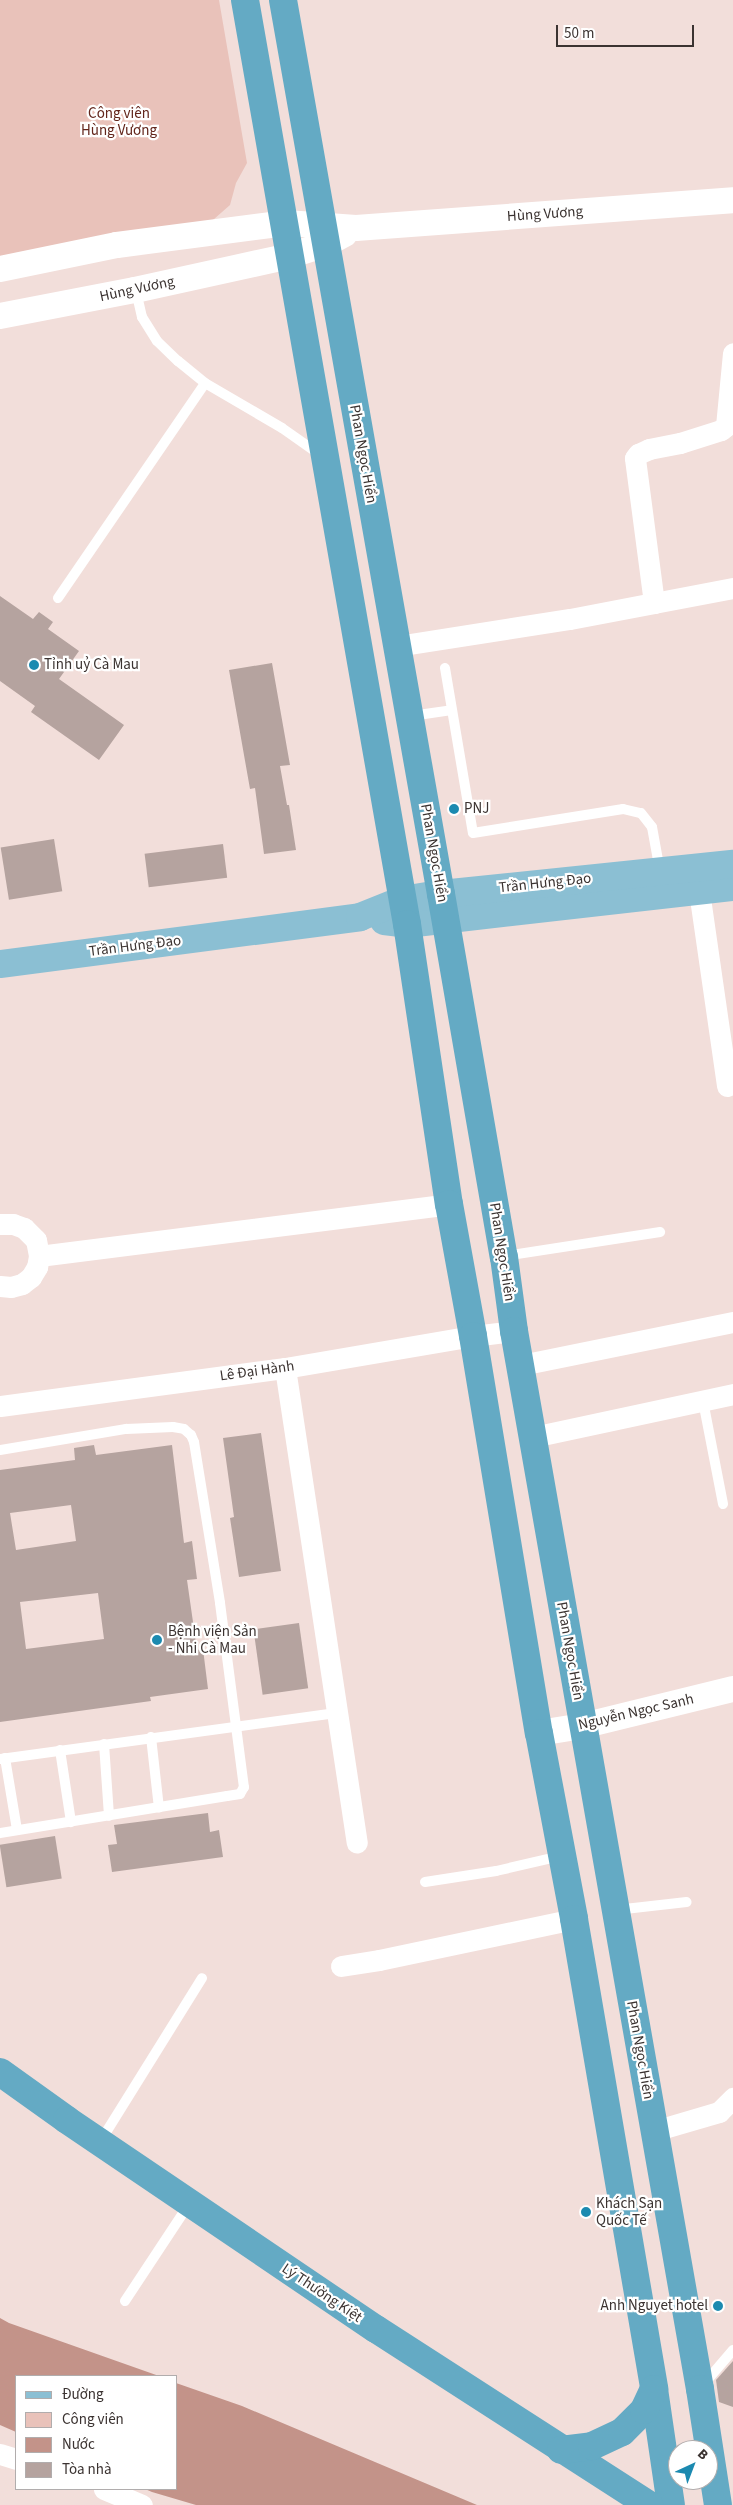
<!DOCTYPE html>
<meta charset="utf-8">
<style>
body{margin:0}
#map{position:relative;width:733px;height:2505px;overflow:hidden;background:#f2deda;font-family:"Source Sans 3",sans-serif}
div>[style]{position:absolute}
[style*='--x']{left:calc(var(--x)*1px);top:calc(var(--y)*1px);width:calc(var(--w)*1px);rotate:calc(var(--a)*1deg)}
.green>*{inset:0;background:#e9c2ba}
.water>*{inset:0;background:#c39389}
.building>*{inset:0;background:#b5a39f;transform-origin:0 0}
.service>*{height:10px;margin:-5px;padding:0 5px;transform-origin:5px;border-radius:5px;background:#fff}
.minor>*{height:21px;margin:-10.5px;padding:0 10.5px;transform-origin:10.5px;border-radius:10.5px;background:#fff}
.tertiary>*{height:26px;margin:-13px;padding:0 13px;transform-origin:13px;border-radius:13px;background:#fff}
.primary>*{height:28px;margin:-14px;padding:0 14px;transform-origin:14px;border-radius:14px;background:#8bbfd3}
.trunk>*{height:28px;margin:-14px;padding:0 14px;transform-origin:14px;border-radius:14px;background:#64aac4}
.dots>*{width:14px;height:14px;translate:-50% -50%;box-sizing:border-box;border:2px solid #fff;border-radius:50%}
span{translate:-50% -50%;white-space:nowrap;text-align:center;line-height:1.15;-webkit-text-stroke:4.5px #fff;paint-order:stroke}
.park-label{font-size:15px;color:#62251b}
.street-label{font-size:15px;color:#3b3331}
.poi-label{font-size:15px;color:#3b3331}
.left{translate:0 -50%;text-align:left}
.right{translate:-100% -50%;text-align:right}
.legend{position:absolute;left:15px;top:2375px;width:162px;height:115px;box-sizing:border-box;background:#fff;border:1px solid #b1adad;margin:0;padding:6px 9px;list-style:none;font-size:15px;color:#3b3331}
.legend li{display:flex;align-items:center;gap:10px;height:25px}
.legend b{width:25px;border:1px solid #b1adad}
.north{position:absolute;left:668px;top:2440px;width:50px;height:50px;box-sizing:border-box;background:#fff;border:1px solid #b1adad;border-radius:50%;rotate:43deg;font-size:14px;font-weight:700;line-height:20px;text-align:center;color:#3b3331}
.north::after{content:'';display:block;margin:auto;width:18px;height:22px;background:#1c8ab0;clip-path:polygon(50% 0,100% 100%,50% 72%,0 100%)}
.scale{position:absolute;left:556px;top:25px;width:138px;height:22px;box-sizing:border-box;border:2px solid #3b3331;border-top:0;padding-left:6px;font-size:15px;line-height:18px;white-space:nowrap;color:#3b3331;-webkit-text-stroke:4px #fff;paint-order:stroke}
</style>
<div id="map">
<div class="green">
<i style="clip-path:polygon(0 0,219px 0,247px 163px,236px 183px,230px 205px,197px 234px,0 269px)"></i>
</div>
<div class="water">
<i style="clip-path:polygon(0 2318px,9px 2323px,159px 2376px,16px 2376px,16px 2432px,0 2425px)"></i>
<i style="clip-path:polygon(176px 2383px,242px 2406px,477px 2505px,196px 2505px,152px 2492px,145px 2489px,176px 2489px)"></i>
</div>
<div class="building">
<i style="clip-path:polygon(0 596px,33px 619px,39px 612px,53px 622px,48px 629px,79px 651px,59px 679px,124px 725px,99px 760px,31px 712px,35px 706px,0 681px)"></i>
<i style="clip-path:polygon(272px 663px,290px 765px,280px 766px,287px 805px,289px 805px,296px 850px,264px 854px,255px 788px,250px 789px,229px 670px)"></i>
<i style="left:54px;top:839px;width:53px;height:54px;rotate:81deg"></i>
<i style="left:223px;top:844px;width:34px;height:79px;rotate:83deg"></i>
<i style="clip-path:polygon(261px 1433px,281px 1571px,239px 1577px,230px 1518px,234px 1517px,223px 1438px)"></i>
<i style="clip-path:polygon(evenodd,94px 1445px,96px 1455px,172px 1445px,184px 1543px,192px 1541px,197px 1579px,187px 1580px,197px 1650px,203px 1649px,208px 1689px,150px 1697px,151px 1701px,0 1722px,0 1470px,75px 1460px,74px 1448px,94px 1445px,71px 1505px,76px 1541px,16px 1550px,10px 1513px,71px 1505px,94px 1445px,98px 1593px,104px 1639px,26px 1649px,20px 1602px,98px 1593px)"></i>
<i style="left:299px;top:1623px;width:66px;height:46px;rotate:82deg"></i>
<i style="clip-path:polygon(208px 1813px,210px 1832px,219px 1830px,223px 1857px,112px 1872px,108px 1845px,117px 1844px,114px 1825px)"></i>
<i style="left:55px;top:1836px;width:43px;height:56px;rotate:81deg"></i>
<i style="clip-path:polygon(733px 2361px,733px 2407px,719px 2402px,716px 2380px)"></i>
</div>
<div class="service">
<i style="--x:136;--y:291;--w:27;--a:77"></i>
<i style="--x:142;--y:317;--w:28;--a:58"></i>
<i style="--x:157;--y:341;--w:29;--a:44"></i>
<i style="--x:178;--y:361;--w:35;--a:39"></i>
<i style="--x:205;--y:383;--w:89;--a:30.3"></i>
<i style="--x:282;--y:428;--w:45;--a:35.1"></i>
<i style="--x:58;--y:598;--w:260;--a:-55.6"></i>
<i style="--x:445;--y:668;--w:167;--a:80.4"></i>
<i style="--x:473;--y:833;--w:152;--a:-9.1"></i>
<i style="--x:623;--y:809;--w:18;--a:13"></i>
<i style="--x:641;--y:813;--w:18;--a:52"></i>
<i style="--x:652;--y:827;--w:45;--a:79.7"></i>
<i style="--x:411;--y:716;--w:41;--a:-8.3"></i>
<i style="--x:505;--y:1256;--w:157;--a:-8.8"></i>
<i style="--x:703;--y:1401;--w:105;--a:79"></i>
<i style="--x:0;--y:1450;--w:128;--a:-9.5"></i>
<i style="--x:126;--y:1429;--w:47;--a:-2.4"></i>
<i style="--x:173;--y:1427;--w:11;--a:10"></i>
<i style="--x:184;--y:1429;--w:9;--a:41"></i>
<i style="--x:191;--y:1435;--w:8;--a:67"></i>
<i style="--x:194;--y:1442;--w:163;--a:80.8"></i>
<i style="--x:220;--y:1603;--w:186;--a:82.6"></i>
<i style="--x:244;--y:1787;--w:8;--a:120"></i>
<i style="--x:240;--y:1794;--w:13;--a:171"></i>
<i style="--x:227;--y:1796;--w:230;--a:170.7"></i>
<i style="--x:151;--y:1737;--w:71;--a:83.6"></i>
<i style="--x:104;--y:1744;--w:72;--a:86"></i>
<i style="--x:60;--y:1750;--w:73;--a:81.3"></i>
<i style="--x:5;--y:1758;--w:73;--a:80.5"></i>
<i style="--x:0;--y:1759;--w:341;--a:-7.8"></i>
<i style="--x:425;--y:1882;--w:72;--a:-8.8"></i>
<i style="--x:496;--y:1871;--w:67;--a:-13"></i>
<i style="--x:616;--y:1910;--w:71;--a:-6.4"></i>
<i style="--x:100;--y:2142;--w:193;--a:-58.1"></i>
<i style="--x:125;--y:2301;--w:116;--a:-56.6"></i>
<i style="--x:703;--y:2385;--w:46;--a:-49.4"></i>
</div>
<div class="minor">
<i style="--x:654;--y:603;--w:80;--a:-10.8"></i>
<i style="--x:397;--y:646;--w:175;--a:-8.9"></i>
<i style="--x:570;--y:619;--w:86;--a:-10.8"></i>
<i style="--x:654;--y:603;--w:146;--a:-97.5"></i>
<i style="--x:635;--y:458;--w:5;--a:-53"></i>
<i style="--x:638;--y:454;--w:12;--a:-24"></i>
<i style="--x:649;--y:449;--w:32;--a:-11"></i>
<i style="--x:680;--y:443;--w:43;--a:-17.6"></i>
<i style="--x:721;--y:430;--w:6;--a:-39"></i>
<i style="--x:726;--y:426;--w:73;--a:-84.5"></i>
<i style="--x:699;--y:891;--w:197;--a:81.8"></i>
<i style="--x:0;--y:1224;--w:13;--a:0"></i>
<i style="--x:13;--y:1224;--w:12;--a:20"></i>
<i style="--x:24;--y:1228;--w:17;--a:45"></i>
<i style="--x:36;--y:1240;--w:16;--a:79"></i>
<i style="--x:39;--y:1256;--w:11;--a:100"></i>
<i style="--x:37;--y:1267;--w:12;--a:121"></i>
<i style="--x:31;--y:1277;--w:11;--a:142"></i>
<i style="--x:22;--y:1284;--w:11;--a:165"></i>
<i style="--x:11;--y:1287;--w:11;--a:-175"></i>
<i style="--x:39;--y:1256;--w:413;--a:-7.2"></i>
<i style="--x:521;--y:1365;--w:216;--a:-11.5"></i>
<i style="--x:285;--y:1368;--w:480;--a:81.4"></i>
<i style="--x:0;--y:1406;--w:288;--a:-7.6"></i>
<i style="--x:285;--y:1368;--w:191;--a:-9.7"></i>
<i style="--x:473;--y:1336;--w:41;--a:-7"></i>
<i style="--x:533;--y:1437;--w:205;--a:-12.1"></i>
<i style="--x:341;--y:1966;--w:38;--a:-9"></i>
<i style="--x:379;--y:1960;--w:199;--a:-11.9"></i>
<i style="--x:654;--y:2131;--w:68;--a:-16.3"></i>
<i style="--x:719;--y:2112;--w:20;--a:-45"></i>
<i style="--x:0;--y:2454;--w:17;--a:17"></i>
<i style="--x:104;--y:2489;--w:41;--a:22.8"></i>
</div>
<div class="tertiary">
<i style="--x:0;--y:269;--w:119;--a:-11.6"></i>
<i style="--x:117;--y:245;--w:170;--a:-7.4"></i>
<i style="--x:286;--y:223;--w:70;--a:4.1"></i>
<i style="--x:356;--y:228;--w:378;--a:-4.2"></i>
<i style="--x:0;--y:316;--w:137;--a:-10.9"></i>
<i style="--x:135;--y:290;--w:158;--a:-12.4"></i>
<i style="--x:289;--y:256;--w:39;--a:-18"></i>
<i style="--x:326;--y:244;--w:21;--a:-28"></i>
<i style="--x:539;--y:1733;--w:44;--a:-9.2"></i>
<i style="--x:582;--y:1726;--w:155;--a:-13.8"></i>
</div>
<div class="primary">
<i style="--x:384;--y:921;--w:23;--a:7"></i>
<i style="--x:407;--y:924;--w:328;--a:-6.5"></i>
<i style="--x:0;--y:964;--w:363;--a:-7.4"></i>
<i style="--x:360;--y:917;--w:45;--a:-22"></i>
<i style="--x:402;--y:900;--w:39;--a:-9"></i>
<i style="--x:441;--y:894;--w:294;--a:-5.9"></i>
</div>
<div class="trunk">
<i style="--x:245;--y:0;--w:938;--a:80.06"></i>
<i style="--x:407;--y:924;--w:283;--a:81.5"></i>
<i style="--x:449;--y:1204;--w:134;--a:79.7"></i>
<i style="--x:473;--y:1336;--w:402;--a:80.6"></i>
<i style="--x:539;--y:1733;--w:189;--a:79.3"></i>
<i style="--x:574;--y:1919;--w:477;--a:80.3"></i>
<i style="--x:654;--y:2389;--w:117;--a:81.7"></i>
<i style="--x:283;--y:0;--w:908;--a:79.98"></i>
<i style="--x:441;--y:894;--w:368;--a:80.2"></i>
<i style="--x:504;--y:1257;--w:75;--a:82.3"></i>
<i style="--x:514;--y:1331;--w:1074;--a:80.03"></i>
<i style="--x:700;--y:2389;--w:117;--a:81.2"></i>
<i style="--x:0;--y:2072;--w:82;--a:35.6"></i>
<i style="--x:67;--y:2120;--w:373;--a:34.1"></i>
<i style="--x:376;--y:2329;--w:325;--a:32.8"></i>
<i style="--x:561;--y:2450;--w:31;--a:-7"></i>
<i style="--x:592;--y:2446;--w:33;--a:-25"></i>
<i style="--x:622;--y:2432;--w:31;--a:-45"></i>
<i style="--x:644;--y:2410;--w:23;--a:-65"></i>
</div>
<div class="dots">
<i style="left:34px;top:665px;background:#1c8ab0"></i>
<i style="left:454px;top:809px;background:#1c8ab0"></i>
<i style="left:157px;top:1640px;background:#1c8ab0"></i>
<i style="left:586px;top:2212px;background:#1c8ab0"></i>
<i style="left:718px;top:2306px;background:#1c8ab0"></i>
</div>
<div class="park-label">
<span style="left:119px;top:122px">Công viên<br>Hùng Vương</span>
</div>
<div class="street-label">
<span style="left:545px;top:214px;rotate:-4deg">Hùng Vương</span>
<span style="left:137px;top:289px;rotate:-12deg">Hùng Vương</span>
<span style="left:363px;top:454px;rotate:80deg">Phan Ngọc Hiển</span>
<span style="left:434px;top:853px;rotate:80deg">Phan Ngọc Hiển</span>
<span style="left:545px;top:883px;rotate:-6deg">Trần Hưng Đạo</span>
<span style="left:135px;top:946px;rotate:-7deg">Trần Hưng Đạo</span>
<span style="left:502px;top:1252px;rotate:81deg">Phan Ngọc Hiển</span>
<span style="left:257px;top:1371px;rotate:-8deg">Lê Đại Hành</span>
<span style="left:570px;top:1651px;rotate:80deg">Phan Ngọc Hiển</span>
<span style="left:636px;top:1712px;rotate:-13deg">Nguyễn Ngọc Sanh</span>
<span style="left:640px;top:2050px;rotate:80deg">Phan Ngọc Hiển</span>
<span style="left:322px;top:2293px;rotate:34deg">Lý Thường Kiệt</span>
</div>
<div class="poi-label">
<span class="left" style="left:44px;top:665px">Tỉnh uỷ Cà Mau</span>
<span class="left" style="left:464px;top:809px">PNJ</span>
<span class="left" style="left:168px;top:1640px">Bệnh viện Sản<br>- Nhi Cà Mau</span>
<span class="left" style="left:596px;top:2212px">Khách Sạn<br>Quốc Tế</span>
<span class="right" style="left:708px;top:2306px">Anh Nguyet hotel</span>
</div>
<ul class="legend">
<li><b style="height:6px;background:#8bbfd3"></b>Đường</li>
<li><b style="height:14px;background:#e9c2ba"></b>Công viên</li>
<li><b style="height:14px;background:#c39389"></b>Nước</li>
<li><b style="height:14px;background:#b5a39f"></b>Tòa nhà</li>
</ul>
<div class="north">B</div>
<div class="scale">50 m</div>
</div>
